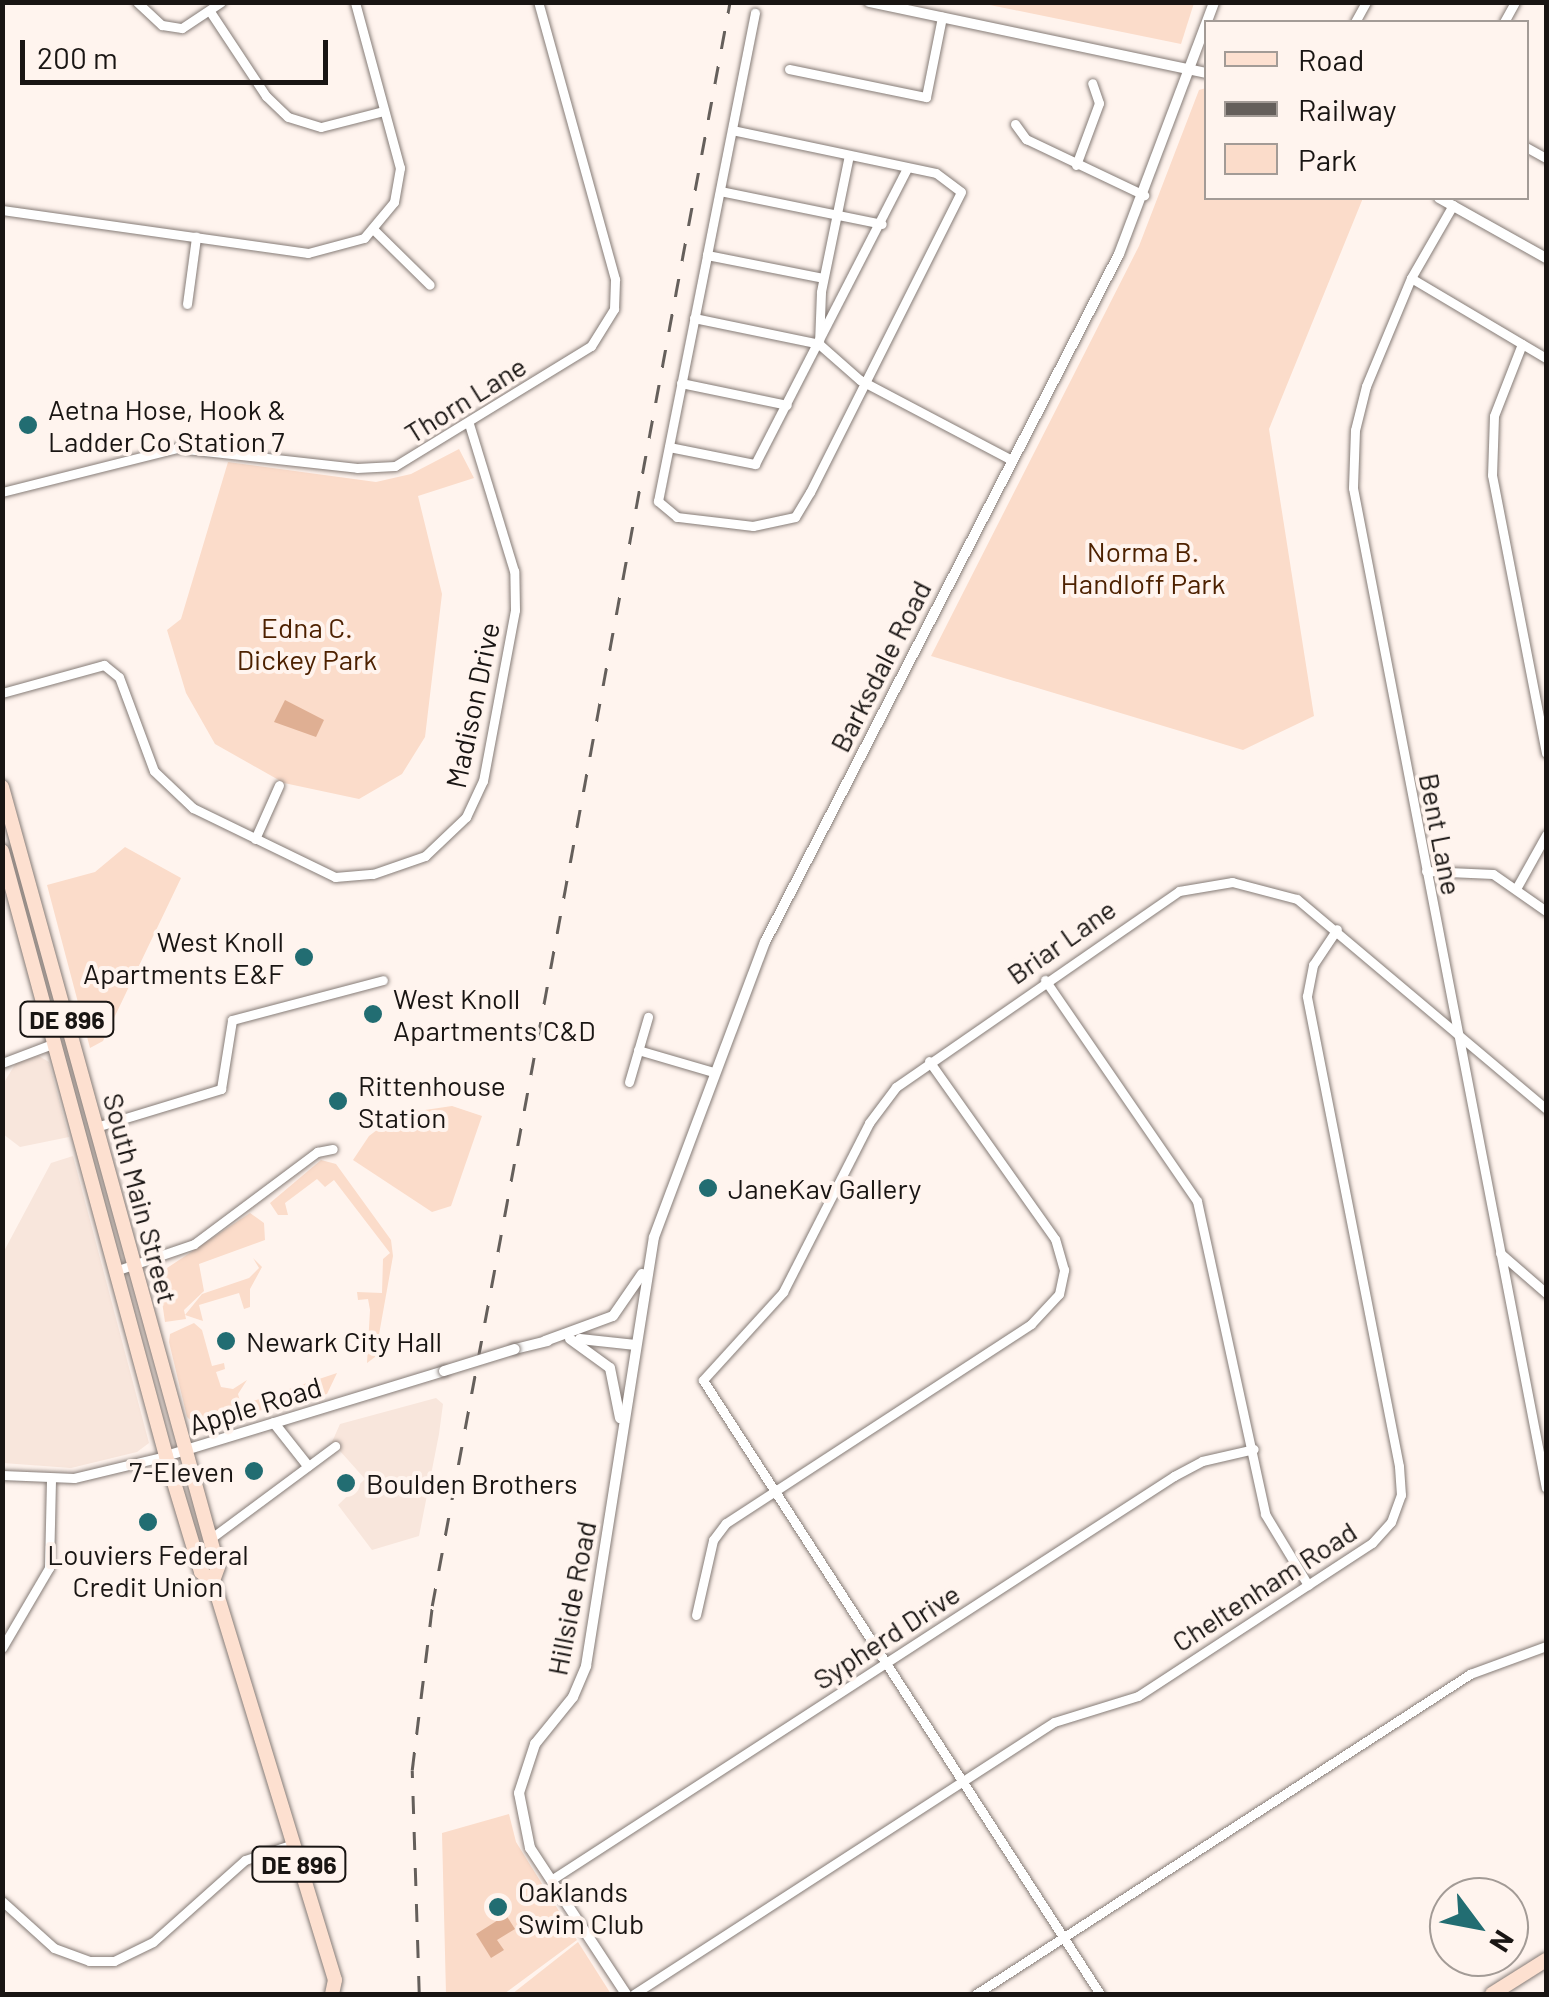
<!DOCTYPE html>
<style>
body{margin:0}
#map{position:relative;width:1549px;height:1997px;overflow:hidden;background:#fff4ee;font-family:Barlow,sans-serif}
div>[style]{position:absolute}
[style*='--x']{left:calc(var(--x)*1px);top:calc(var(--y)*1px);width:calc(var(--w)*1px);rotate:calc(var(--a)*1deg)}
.built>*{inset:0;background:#f8e6dc}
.green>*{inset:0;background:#fbdcca}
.water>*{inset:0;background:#dfaf93}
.roads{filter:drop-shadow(0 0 2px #867c77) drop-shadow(0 0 2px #867c77)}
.minor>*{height:9px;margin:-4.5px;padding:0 4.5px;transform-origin:4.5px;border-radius:4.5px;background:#fff}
.tertiary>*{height:10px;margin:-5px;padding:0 5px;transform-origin:5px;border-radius:5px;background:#fff}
.primary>*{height:14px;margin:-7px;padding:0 7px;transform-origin:7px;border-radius:7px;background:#fde0d0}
.rail>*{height:2.5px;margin-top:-1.25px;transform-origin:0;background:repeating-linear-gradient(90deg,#655f5b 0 18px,transparent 0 36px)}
.bridges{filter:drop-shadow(0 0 2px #867c77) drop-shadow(0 0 2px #867c77)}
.tertiary-bridge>*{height:10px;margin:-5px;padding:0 5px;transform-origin:5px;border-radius:5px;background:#fff}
.dots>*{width:28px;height:28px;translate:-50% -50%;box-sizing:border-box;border:5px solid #fff4ee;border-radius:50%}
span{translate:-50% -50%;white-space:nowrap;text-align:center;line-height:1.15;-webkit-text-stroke:8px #fff4ee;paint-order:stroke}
.shield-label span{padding:2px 8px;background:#fff4ee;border:2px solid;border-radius:8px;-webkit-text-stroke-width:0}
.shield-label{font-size:25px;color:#191513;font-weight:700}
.street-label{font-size:28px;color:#191513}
.poi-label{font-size:28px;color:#191513}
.left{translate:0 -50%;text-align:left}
.right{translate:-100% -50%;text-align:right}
.park-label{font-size:28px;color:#4d2100}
.frame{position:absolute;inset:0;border:5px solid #191513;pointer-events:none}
.legend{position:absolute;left:1204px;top:20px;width:325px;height:180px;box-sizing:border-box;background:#fff4ee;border:2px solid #a39b96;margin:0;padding:12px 18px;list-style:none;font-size:30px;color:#191513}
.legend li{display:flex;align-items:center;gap:20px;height:50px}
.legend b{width:50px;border:2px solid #a39b96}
.north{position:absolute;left:1429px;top:1877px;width:100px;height:100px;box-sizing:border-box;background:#fff4ee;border:2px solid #a39b96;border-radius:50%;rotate:122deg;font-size:28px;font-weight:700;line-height:40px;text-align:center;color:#191513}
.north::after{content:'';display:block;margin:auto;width:35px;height:45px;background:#226d72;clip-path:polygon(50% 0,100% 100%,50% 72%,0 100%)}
.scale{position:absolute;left:20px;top:40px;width:308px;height:45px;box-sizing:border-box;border:5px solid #191513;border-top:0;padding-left:12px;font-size:30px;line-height:35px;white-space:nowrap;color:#191513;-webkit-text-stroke:8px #fff4ee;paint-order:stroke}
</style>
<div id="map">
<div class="built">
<i style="clip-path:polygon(39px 1056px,49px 1062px,69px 1137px,20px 1147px,3px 1134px,3px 1084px,16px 1063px)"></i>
<i style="clip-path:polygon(73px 1156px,149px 1443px,137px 1452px,71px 1468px,3px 1463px,3px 1253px,51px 1163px)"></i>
<i style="clip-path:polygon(436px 1398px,443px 1404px,439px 1434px,419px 1536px,372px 1550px,338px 1505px,365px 1479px,332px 1442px,340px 1424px)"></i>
</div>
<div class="green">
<i style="clip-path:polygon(1194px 3px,1181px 44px,980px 3px,1194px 2px)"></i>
<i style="clip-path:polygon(1206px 88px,1206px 198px,1363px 198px,1269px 429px,1314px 716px,1243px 750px,931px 656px,1139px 246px,1199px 90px)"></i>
<i style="clip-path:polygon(459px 449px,474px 478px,418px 496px,442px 594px,425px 737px,402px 774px,359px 799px,284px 783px,215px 744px,186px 693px,167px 630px,181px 619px,228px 462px,376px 482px,411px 474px)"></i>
<i style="clip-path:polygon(125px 847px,181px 878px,103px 1041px,90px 1048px,47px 885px,95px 872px)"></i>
<i style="clip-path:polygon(452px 1106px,482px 1116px,451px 1206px,432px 1212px,353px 1160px,369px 1136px,398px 1114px)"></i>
<i style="clip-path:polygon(321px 1160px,336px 1164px,391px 1240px,393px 1256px,375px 1357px,367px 1363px,370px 1310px,368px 1299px,358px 1300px,357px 1292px,382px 1293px,383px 1259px,390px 1253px,334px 1180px,325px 1187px,317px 1179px,285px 1203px,288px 1215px,278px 1215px,270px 1203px)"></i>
<i style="clip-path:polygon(250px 1213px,264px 1223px,265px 1240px,199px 1264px,204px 1291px,184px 1310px,186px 1319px,165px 1322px,158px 1274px)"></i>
<i style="clip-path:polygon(253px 1258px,262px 1267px,250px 1289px,250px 1307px,244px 1309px,239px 1293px,199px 1305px,203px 1321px,185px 1315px,202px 1294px,249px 1278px,259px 1268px)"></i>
<i style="clip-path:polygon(194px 1323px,202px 1330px,212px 1366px,224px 1363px,225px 1369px,216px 1372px,221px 1387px,233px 1389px,247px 1380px,238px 1394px,241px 1405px,337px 1373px,327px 1394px,197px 1426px,187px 1417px,169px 1342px,170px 1334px)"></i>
<i style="clip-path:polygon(509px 1814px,516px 1842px,577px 1940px,504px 1994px,446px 1994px,442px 1833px)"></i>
<i style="clip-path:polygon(578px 1942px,611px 1994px,512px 1994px)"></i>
</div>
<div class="water">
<i style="clip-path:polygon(285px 700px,324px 720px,316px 737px,274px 722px)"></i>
<i style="clip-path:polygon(506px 1915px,515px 1929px,497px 1940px,504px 1950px,491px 1958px,476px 1934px)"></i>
</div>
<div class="roads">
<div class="minor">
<i style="--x:137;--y:2;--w:34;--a:43"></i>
<i style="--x:162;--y:25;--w:20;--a:9"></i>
<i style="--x:182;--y:28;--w:47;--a:-33.7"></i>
<i style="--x:211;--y:13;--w:100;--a:56.5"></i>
<i style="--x:266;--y:96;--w:30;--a:44"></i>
<i style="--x:288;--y:117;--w:34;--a:17"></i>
<i style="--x:321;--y:127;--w:65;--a:-14.3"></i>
<i style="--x:1355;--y:22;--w:23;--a:-61"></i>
<i style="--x:1504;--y:22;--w:23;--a:-61"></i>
<i style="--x:789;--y:69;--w:140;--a:11.6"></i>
<i style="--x:926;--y:97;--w:82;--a:-78.7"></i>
<i style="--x:1015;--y:124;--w:19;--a:54"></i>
<i style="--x:1026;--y:139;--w:131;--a:25.4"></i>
<i style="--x:732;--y:130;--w:208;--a:11.9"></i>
<i style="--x:936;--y:173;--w:31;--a:37"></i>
<i style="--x:961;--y:192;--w:336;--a:116.7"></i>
<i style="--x:810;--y:492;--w:29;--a:121"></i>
<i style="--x:795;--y:517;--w:43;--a:167.9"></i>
<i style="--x:753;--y:526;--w:77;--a:-173.2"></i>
<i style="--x:677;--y:517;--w:25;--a:-140"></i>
<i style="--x:658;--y:501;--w:251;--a:-78.7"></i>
<i style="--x:707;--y:255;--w:247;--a:-78.8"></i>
<i style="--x:1526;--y:147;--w:23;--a:29"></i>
<i style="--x:849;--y:155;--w:140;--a:101.6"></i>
<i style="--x:821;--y:292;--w:52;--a:92.2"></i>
<i style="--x:819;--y:344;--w:55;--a:41.3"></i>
<i style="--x:860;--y:380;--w:172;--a:27.8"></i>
<i style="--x:1076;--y:165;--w:66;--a:-69.6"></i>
<i style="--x:1099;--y:103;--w:21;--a:-109"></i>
<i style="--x:720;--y:191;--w:165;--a:11.5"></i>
<i style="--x:1453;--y:205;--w:84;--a:119.9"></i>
<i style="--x:1411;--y:278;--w:117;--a:112.6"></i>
<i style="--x:1366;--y:386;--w:45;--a:104"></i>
<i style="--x:1355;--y:430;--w:58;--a:92"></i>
<i style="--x:1353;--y:488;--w:1018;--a:79.08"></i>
<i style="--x:2;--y:210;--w:309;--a:8"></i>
<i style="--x:308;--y:253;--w:58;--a:-15"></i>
<i style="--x:364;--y:238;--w:47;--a:-50.2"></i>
<i style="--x:394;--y:202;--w:35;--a:-80"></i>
<i style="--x:400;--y:168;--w:172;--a:-105.2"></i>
<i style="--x:374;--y:230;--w:78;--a:44.5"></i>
<i style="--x:707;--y:255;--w:118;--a:11.2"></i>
<i style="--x:1411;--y:278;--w:157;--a:30.7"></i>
<i style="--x:187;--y:304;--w:68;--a:-82.3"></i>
<i style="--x:694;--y:318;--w:128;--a:11.7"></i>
<i style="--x:1522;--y:344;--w:77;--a:111.3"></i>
<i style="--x:1494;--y:416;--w:59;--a:91.9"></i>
<i style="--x:1492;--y:475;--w:283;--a:79"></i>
<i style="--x:681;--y:383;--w:108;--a:11.7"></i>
<i style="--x:669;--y:447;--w:88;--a:11.2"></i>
<i style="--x:755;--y:464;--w:333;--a:-62.8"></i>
<i style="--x:2;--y:492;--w:180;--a:-14.1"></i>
<i style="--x:177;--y:448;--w:181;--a:6.3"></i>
<i style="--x:357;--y:468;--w:38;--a:-3"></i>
<i style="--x:395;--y:466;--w:230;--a:-31.5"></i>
<i style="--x:591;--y:346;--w:44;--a:-58.1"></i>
<i style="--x:614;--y:309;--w:30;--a:-88"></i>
<i style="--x:615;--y:279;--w:288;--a:-105.5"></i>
<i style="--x:2;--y:693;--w:106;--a:-15.4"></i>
<i style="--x:104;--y:665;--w:19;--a:39"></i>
<i style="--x:119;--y:677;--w:100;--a:69.6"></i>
<i style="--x:154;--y:771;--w:54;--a:43.5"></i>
<i style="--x:193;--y:808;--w:158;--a:25.9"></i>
<i style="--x:335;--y:877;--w:38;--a:-5"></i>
<i style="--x:373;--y:874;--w:55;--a:-19.1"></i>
<i style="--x:425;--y:856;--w:57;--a:-43.6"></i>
<i style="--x:466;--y:817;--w:40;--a:-65"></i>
<i style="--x:483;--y:781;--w:174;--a:-79.4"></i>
<i style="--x:515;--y:610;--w:39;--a:-91"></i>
<i style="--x:514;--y:571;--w:154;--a:-107"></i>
<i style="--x:255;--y:839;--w:59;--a:-66"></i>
<i style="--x:1426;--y:871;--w:67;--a:2.6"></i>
<i style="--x:1493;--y:874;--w:65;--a:34.9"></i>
<i style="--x:1517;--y:887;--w:60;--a:-60.9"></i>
<i style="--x:1045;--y:980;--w:268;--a:55.5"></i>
<i style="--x:1197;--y:1201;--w:320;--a:77.7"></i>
<i style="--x:1265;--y:1514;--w:83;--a:58.8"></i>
<i style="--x:638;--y:1050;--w:78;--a:16.3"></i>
<i style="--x:2;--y:1063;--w:57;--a:-20.7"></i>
<i style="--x:629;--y:1082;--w:68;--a:-73.7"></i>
<i style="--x:96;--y:1127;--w:131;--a:-16.9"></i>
<i style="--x:221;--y:1089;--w:70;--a:-80.9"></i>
<i style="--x:232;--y:1020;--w:156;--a:-14.8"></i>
<i style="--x:1500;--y:1253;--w:61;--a:41"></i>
<i style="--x:115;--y:1271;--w:83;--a:-18.9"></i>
<i style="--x:194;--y:1244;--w:154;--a:-36.8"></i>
<i style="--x:317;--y:1152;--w:16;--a:-11"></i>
<i style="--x:2;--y:1475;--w:72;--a:2.4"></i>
<i style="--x:74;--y:1478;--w:95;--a:-13.4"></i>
<i style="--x:210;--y:1539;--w:156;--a:-36.6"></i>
<i style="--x:696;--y:1615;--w:77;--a:-77.2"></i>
<i style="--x:713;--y:1540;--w:21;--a:-53"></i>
<i style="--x:726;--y:1523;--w:364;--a:-33.1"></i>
<i style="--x:1031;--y:1324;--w:41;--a:-47"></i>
<i style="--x:1059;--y:1294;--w:25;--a:-78"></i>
<i style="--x:1064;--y:1270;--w:32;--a:-106"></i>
<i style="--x:1055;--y:1239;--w:218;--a:-125.3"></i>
<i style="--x:2;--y:1648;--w:93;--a:-59.6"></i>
<i style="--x:49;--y:1568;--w:89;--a:-88.7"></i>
<i style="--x:551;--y:1880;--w:743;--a:-32.96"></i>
<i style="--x:1174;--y:1476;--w:32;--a:-28"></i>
<i style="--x:1202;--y:1461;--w:53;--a:-13"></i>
<i style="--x:2;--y:1901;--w:70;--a:42.1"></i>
<i style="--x:54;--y:1948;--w:37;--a:20"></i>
<i style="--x:89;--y:1961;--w:25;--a:0"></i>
<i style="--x:114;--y:1961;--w:43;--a:-26"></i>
<i style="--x:153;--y:1942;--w:123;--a:-41.7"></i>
<i style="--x:245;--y:1860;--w:51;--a:-18.4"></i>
<i style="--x:634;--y:1994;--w:500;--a:-32.93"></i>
<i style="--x:1054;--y:1722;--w:88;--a:-17.2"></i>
<i style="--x:1138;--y:1696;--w:280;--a:-33.2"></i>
<i style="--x:1372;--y:1543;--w:28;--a:-48"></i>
<i style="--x:1391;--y:1522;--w:29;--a:-70"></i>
<i style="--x:1401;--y:1495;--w:29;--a:-94"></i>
<i style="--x:1399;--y:1466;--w:479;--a:-101.1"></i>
<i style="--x:1307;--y:996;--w:32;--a:-79"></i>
<i style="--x:1313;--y:965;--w:43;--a:-56.3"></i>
<i style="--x:976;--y:1994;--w:589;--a:-32.93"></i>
<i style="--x:1470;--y:1674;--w:81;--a:-20.2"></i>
<i style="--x:1100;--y:1994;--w:731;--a:-122.89"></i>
<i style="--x:703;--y:1380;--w:119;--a:-47.7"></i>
<i style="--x:783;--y:1292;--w:190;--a:-63"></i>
<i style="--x:869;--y:1123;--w:45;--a:-53.1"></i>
<i style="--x:896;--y:1087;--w:344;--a:-34.7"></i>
<i style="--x:1179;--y:891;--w:54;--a:-9.6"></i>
<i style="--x:1232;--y:882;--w:67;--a:14.7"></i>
<i style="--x:1297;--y:899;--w:326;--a:40.1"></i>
</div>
<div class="tertiary">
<i style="--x:869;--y:2;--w:344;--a:11.9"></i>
<i style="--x:1439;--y:198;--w:123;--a:29.3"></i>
<i style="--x:570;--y:1339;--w:49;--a:35.9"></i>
<i style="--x:610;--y:1368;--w:51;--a:78.7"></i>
<i style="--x:580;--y:1339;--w:56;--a:6.1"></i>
<i style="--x:545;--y:1341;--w:72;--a:-20.2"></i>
<i style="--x:613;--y:1316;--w:51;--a:-55.4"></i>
<i style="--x:515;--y:1349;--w:34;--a:-14"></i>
<i style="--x:274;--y:1423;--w:55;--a:51.7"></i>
<i style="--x:166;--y:1456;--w:291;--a:-17"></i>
<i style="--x:626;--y:1994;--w:175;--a:-123.3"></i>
<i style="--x:530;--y:1848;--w:56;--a:-101.3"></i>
<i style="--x:519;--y:1793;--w:52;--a:-71.9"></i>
<i style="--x:535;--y:1744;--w:60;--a:-51"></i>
<i style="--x:573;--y:1697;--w:34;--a:-67"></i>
<i style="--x:586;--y:1666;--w:434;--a:-81"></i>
<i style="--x:654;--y:1237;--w:315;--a:-69.4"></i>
<i style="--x:765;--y:942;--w:774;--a:-62.77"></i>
<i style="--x:1119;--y:254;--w:269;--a:-69.3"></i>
</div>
<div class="primary">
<i style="--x:2;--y:787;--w:809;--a:74.52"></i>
<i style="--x:218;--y:1567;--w:15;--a:110"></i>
<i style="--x:2;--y:851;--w:627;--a:74.83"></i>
<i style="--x:166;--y:1456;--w:121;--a:73.2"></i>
<i style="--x:201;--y:1572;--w:15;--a:37"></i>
<i style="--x:213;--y:1581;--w:417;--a:73"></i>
<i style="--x:335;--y:1980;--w:14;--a:102"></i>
<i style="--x:1492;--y:1994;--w:64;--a:-32.2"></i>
</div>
</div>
<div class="rail">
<i style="--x:419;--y:1994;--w:224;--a:-91.8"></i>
<i style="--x:412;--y:1770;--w:165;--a:-83"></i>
<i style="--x:432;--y:1606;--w:1631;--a:-79.48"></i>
</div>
<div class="bridges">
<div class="tertiary-bridge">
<i style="--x:444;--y:1371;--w:74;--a:-17.2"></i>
</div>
</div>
<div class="dots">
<i style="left:28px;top:425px;background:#226d72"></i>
<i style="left:304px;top:957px;background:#226d72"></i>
<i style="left:373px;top:1014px;background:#226d72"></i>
<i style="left:338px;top:1101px;background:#226d72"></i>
<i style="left:708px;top:1188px;background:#226d72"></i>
<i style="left:226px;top:1341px;background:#226d72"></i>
<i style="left:254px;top:1471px;background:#226d72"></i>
<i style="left:346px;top:1483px;background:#226d72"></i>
<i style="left:148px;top:1522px;background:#226d72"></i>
<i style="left:498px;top:1907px;background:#226d72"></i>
</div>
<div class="shield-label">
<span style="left:67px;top:1019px">DE 896</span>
<span style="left:299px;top:1864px">DE 896</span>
</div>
<div class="street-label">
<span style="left:465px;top:399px;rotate:-32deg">Thorn Lane</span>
<span style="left:880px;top:666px;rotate:-63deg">Barksdale Road</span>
<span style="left:472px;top:705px;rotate:-78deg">Madison Drive</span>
<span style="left:1441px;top:834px;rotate:79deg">Bent Lane</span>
<span style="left:1061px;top:941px;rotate:-35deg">Briar Lane</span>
<span style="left:141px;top:1198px;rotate:75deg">South Main Street</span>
<span style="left:255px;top:1405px;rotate:-17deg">Apple Road</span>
<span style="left:1264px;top:1586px;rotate:-33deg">Cheltenham Road</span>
<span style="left:571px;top:1598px;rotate:-79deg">Hillside Road</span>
<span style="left:886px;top:1636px;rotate:-33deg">Sypherd Drive</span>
</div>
<div class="poi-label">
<span class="left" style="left:48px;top:425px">Aetna Hose, Hook &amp;<br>Ladder Co Station 7</span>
<span class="right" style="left:284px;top:957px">West Knoll<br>Apartments E&amp;F</span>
<span class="left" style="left:393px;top:1014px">West Knoll<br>Apartments C&amp;D</span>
<span class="left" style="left:358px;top:1101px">Rittenhouse<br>Station</span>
<span class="left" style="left:728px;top:1188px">JaneKav Gallery</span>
<span class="left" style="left:246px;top:1341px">Newark City Hall</span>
<span class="right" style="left:234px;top:1471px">7-Eleven</span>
<span class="left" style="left:366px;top:1483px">Boulden Brothers</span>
<span style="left:148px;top:1570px">Louviers Federal<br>Credit Union</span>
<span class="left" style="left:518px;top:1907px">Oaklands<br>Swim Club</span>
</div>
<div class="park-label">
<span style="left:1143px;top:567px">Norma B.<br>Handloff Park</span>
<span style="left:307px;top:643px">Edna C.<br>Dickey Park</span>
</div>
<div class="frame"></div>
<ul class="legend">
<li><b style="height:12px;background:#fde0d0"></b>Road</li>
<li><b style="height:12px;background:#655f5b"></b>Railway</li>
<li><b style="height:28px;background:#fbdcca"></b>Park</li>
</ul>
<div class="north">N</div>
<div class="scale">200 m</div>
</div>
